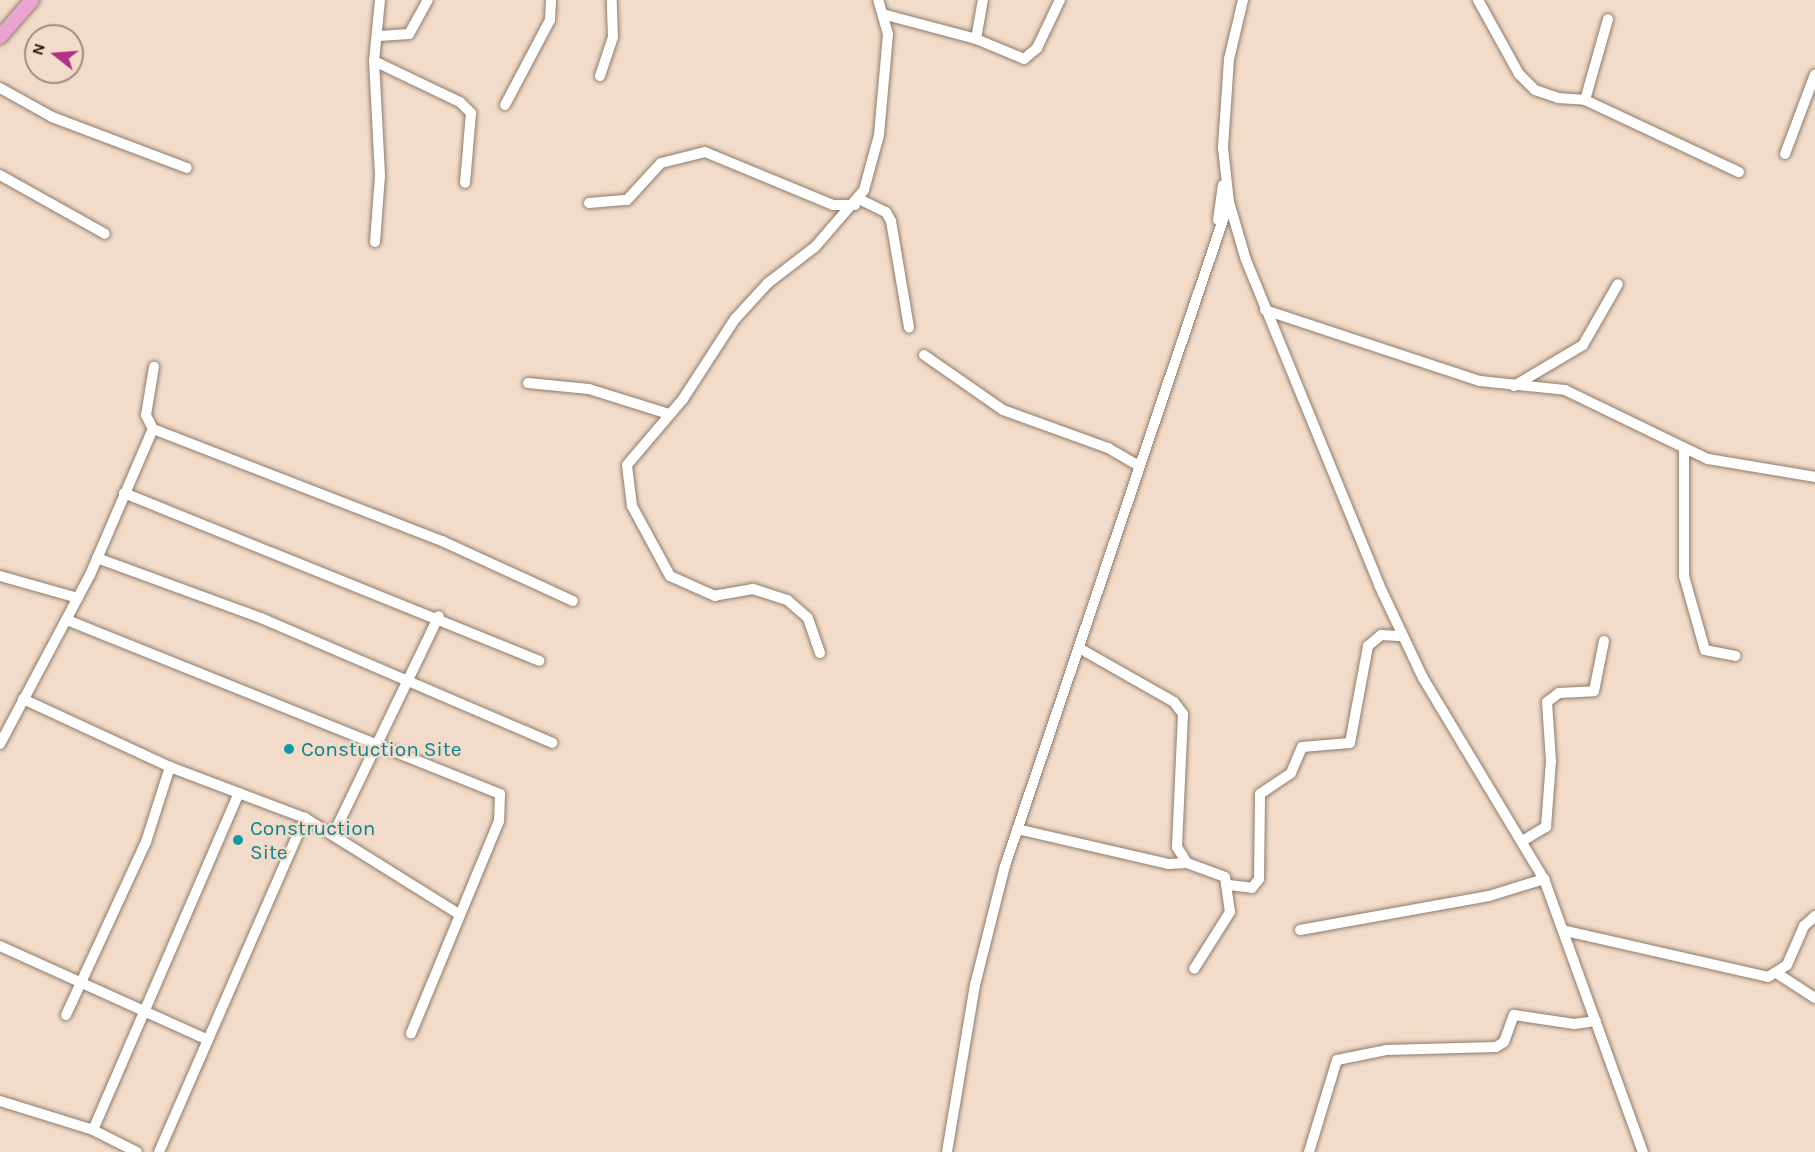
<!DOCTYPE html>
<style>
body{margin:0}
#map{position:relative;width:1815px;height:1152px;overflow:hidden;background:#f2dcc9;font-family:Karla,sans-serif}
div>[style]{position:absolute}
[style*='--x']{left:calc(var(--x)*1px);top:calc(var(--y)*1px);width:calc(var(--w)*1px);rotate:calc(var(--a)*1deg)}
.roads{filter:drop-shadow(0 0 2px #8f7b6a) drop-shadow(0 0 2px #8f7b6a)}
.minor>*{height:10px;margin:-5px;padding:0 5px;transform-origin:5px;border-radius:5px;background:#fff}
.major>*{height:14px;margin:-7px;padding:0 7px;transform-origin:7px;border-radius:7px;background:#e9a5d0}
.dots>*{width:16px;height:16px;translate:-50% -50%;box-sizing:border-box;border:3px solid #f2dcc9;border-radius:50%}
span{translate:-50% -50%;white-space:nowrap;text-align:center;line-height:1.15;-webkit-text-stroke:4.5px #f2dcc9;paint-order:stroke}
.culture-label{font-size:21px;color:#0d838f}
.left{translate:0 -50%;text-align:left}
.north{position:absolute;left:24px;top:24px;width:60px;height:60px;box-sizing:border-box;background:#f2dcc9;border:2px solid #9d8d7f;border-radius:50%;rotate:287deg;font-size:16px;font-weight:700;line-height:24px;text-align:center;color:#1e1710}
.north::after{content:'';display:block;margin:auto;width:21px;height:27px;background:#b03485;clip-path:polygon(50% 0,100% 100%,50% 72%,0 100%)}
</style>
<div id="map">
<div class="roads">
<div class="minor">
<i style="--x:1243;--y:0;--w:61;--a:103.3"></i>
<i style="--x:1229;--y:59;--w:89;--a:93.9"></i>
<i style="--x:1223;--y:148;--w:54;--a:83.7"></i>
<i style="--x:1229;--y:202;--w:60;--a:73.7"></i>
<i style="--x:1246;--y:260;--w:351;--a:67.7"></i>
<i style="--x:1379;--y:585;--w:103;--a:64.7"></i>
<i style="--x:1423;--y:678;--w:235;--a:59"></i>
<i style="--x:1544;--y:879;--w:290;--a:70.1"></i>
<i style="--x:1478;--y:0;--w:85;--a:61"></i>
<i style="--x:1519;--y:74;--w:23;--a:45"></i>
<i style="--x:1535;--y:90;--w:24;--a:19"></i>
<i style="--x:1558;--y:98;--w:27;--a:4"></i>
<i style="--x:1585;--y:100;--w:84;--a:-74.1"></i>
<i style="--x:886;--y:15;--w:93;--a:14.9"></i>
<i style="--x:976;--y:39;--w:52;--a:22.6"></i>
<i style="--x:1024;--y:59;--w:17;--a:-40"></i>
<i style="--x:1037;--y:48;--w:53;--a:-64.4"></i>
<i style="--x:379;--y:36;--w:30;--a:-4"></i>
<i style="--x:409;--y:34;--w:39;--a:-61"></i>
<i style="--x:976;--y:39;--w:40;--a:-80"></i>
<i style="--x:374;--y:61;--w:95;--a:25.5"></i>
<i style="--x:460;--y:102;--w:16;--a:45"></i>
<i style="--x:471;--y:113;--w:70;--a:94.9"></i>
<i style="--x:600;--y:76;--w:41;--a:-71.6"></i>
<i style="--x:613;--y:37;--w:37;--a:-92"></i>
<i style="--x:0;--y:88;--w:60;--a:29.1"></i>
<i style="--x:52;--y:117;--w:144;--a:20.7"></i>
<i style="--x:1585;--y:100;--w:170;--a:25.1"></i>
<i style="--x:505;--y:105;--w:96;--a:-62.1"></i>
<i style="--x:550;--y:20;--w:20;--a:-87"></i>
<i style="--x:1785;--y:154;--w:85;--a:-69.4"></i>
<i style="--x:0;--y:175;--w:120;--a:29.3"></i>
<i style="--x:859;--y:199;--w:30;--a:26"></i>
<i style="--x:886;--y:212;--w:10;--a:61"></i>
<i style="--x:891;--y:221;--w:108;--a:80.4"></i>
<i style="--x:589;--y:203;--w:38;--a:-5"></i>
<i style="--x:627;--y:200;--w:50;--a:-47.4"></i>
<i style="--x:661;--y:163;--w:45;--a:-14"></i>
<i style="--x:705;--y:152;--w:139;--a:22.5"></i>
<i style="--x:833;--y:205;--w:22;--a:0"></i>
<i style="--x:1218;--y:220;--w:35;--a:-82"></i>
<i style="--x:375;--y:242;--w:67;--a:-85.7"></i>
<i style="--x:380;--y:175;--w:114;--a:-93"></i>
<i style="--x:374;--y:61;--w:61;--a:-84.4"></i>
<i style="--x:1265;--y:310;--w:226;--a:18.3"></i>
<i style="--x:1480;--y:381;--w:85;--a:6"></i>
<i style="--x:1565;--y:390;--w:159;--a:25.8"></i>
<i style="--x:1708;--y:459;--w:109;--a:9.5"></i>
<i style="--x:924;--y:355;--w:96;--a:34.8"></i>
<i style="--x:1003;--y:410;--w:112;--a:19.9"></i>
<i style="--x:1108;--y:448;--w:36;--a:30"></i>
<i style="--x:528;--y:383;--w:61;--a:5.6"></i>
<i style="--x:589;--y:389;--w:84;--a:17.4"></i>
<i style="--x:1514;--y:386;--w:80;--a:-30.7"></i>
<i style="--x:1583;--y:345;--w:70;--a:-60.2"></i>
<i style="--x:153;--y:429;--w:310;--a:21.2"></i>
<i style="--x:442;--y:541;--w:144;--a:24.6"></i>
<i style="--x:1684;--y:450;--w:126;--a:90"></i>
<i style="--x:1684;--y:576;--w:77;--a:74.2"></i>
<i style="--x:1705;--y:650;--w:31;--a:11"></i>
<i style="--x:124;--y:493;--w:448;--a:22"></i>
<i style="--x:97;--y:558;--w:175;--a:20.1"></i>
<i style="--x:261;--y:618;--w:317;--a:23.2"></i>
<i style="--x:0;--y:576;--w:81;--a:15.8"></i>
<i style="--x:67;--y:620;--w:467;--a:21.9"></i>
<i style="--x:500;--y:794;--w:27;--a:92"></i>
<i style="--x:499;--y:821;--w:230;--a:112.5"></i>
<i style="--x:1079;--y:648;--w:109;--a:29.6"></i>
<i style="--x:1174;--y:702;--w:15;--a:53"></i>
<i style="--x:1183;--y:714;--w:133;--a:92.6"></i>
<i style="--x:1177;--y:847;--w:19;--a:58"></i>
<i style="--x:820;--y:653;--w:37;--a:-109"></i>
<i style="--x:808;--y:618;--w:28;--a:-139"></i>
<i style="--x:787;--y:600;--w:36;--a:-162"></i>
<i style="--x:753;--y:589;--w:39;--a:170"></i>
<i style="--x:715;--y:596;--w:49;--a:-156"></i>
<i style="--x:670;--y:576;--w:80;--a:-118.5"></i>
<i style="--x:632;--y:506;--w:41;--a:-97"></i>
<i style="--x:627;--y:465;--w:87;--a:-49.7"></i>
<i style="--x:683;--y:399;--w:95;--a:-57"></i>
<i style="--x:735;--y:319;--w:49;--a:-47.5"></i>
<i style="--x:768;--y:283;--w:59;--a:-37.5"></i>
<i style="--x:815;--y:247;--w:75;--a:-49.3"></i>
<i style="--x:864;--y:190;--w:57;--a:-74.7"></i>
<i style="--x:879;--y:135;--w:101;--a:-84.9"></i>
<i style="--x:888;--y:34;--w:35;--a:-106"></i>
<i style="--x:23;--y:699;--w:162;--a:24.8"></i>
<i style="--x:170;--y:767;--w:144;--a:20.7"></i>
<i style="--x:305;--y:818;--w:179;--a:32"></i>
<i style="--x:0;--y:744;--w:191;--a:-62"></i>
<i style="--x:90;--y:575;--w:159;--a:-66.7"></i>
<i style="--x:153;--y:429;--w:16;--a:-117"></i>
<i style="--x:146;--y:415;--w:49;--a:-80.5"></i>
<i style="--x:1017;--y:829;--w:156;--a:13"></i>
<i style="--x:1169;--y:864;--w:18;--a:-3"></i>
<i style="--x:1187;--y:863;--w:40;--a:20.2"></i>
<i style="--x:1225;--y:877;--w:35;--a:82"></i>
<i style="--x:1230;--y:912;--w:67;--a:122.3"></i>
<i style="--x:333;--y:835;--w:243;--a:-64.2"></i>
<i style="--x:1524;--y:840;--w:26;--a:-31"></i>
<i style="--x:1546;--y:827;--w:66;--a:-85.7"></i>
<i style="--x:1551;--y:761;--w:59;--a:-93.9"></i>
<i style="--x:1547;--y:702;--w:15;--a:-37"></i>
<i style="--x:1559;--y:693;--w:35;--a:-3"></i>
<i style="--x:1594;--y:691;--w:51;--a:-78.7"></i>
<i style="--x:1229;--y:885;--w:23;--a:7"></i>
<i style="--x:1252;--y:888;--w:11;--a:-52"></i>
<i style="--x:1259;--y:879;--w:85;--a:-89.3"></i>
<i style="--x:1260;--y:794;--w:37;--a:-34"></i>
<i style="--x:1291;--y:773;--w:28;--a:-67"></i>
<i style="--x:1302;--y:747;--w:48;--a:-4.8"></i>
<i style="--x:1350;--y:743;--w:99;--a:-79.5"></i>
<i style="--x:1368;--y:646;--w:17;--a:-40"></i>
<i style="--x:1381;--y:635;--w:22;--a:3"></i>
<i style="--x:1300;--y:930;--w:192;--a:-10.2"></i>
<i style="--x:1489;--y:896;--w:58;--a:-17.2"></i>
<i style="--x:1566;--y:931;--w:207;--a:12.8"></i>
<i style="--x:1768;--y:977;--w:22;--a:-32"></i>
<i style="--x:1787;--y:965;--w:43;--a:-66.4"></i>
<i style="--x:1804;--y:926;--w:15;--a:-42"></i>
<i style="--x:0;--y:946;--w:228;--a:24.3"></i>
<i style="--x:1778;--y:974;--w:44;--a:33"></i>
<i style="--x:66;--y:1015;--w:191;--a:-65.2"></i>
<i style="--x:146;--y:842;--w:79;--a:-72.3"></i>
<i style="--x:0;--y:1101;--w:97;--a:17.3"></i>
<i style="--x:93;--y:1130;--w:49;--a:26.6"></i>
<i style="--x:93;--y:1130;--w:367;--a:-66.6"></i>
<i style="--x:159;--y:1152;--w:365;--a:-66.4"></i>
<i style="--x:947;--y:1152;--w:169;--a:-80.5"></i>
<i style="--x:975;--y:985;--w:123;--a:-75.9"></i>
<i style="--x:1005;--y:866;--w:701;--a:-71.36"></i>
<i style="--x:1309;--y:1152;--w:96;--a:-73.1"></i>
<i style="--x:1337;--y:1060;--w:50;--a:-11.5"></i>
<i style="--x:1386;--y:1050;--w:110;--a:-1.6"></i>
<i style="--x:1496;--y:1047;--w:9;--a:-32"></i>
<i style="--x:1504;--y:1042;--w:29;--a:-70"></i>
<i style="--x:1514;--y:1015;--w:61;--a:8.5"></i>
<i style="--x:1574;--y:1024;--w:22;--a:-8"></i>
</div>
<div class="major">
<i style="--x:0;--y:37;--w:49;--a:-49.1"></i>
</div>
</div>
<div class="dots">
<i style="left:289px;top:749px;background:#0f9aa8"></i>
<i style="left:238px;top:840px;background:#0f9aa8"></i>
</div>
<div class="culture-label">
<span class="left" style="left:301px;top:749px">Constuction Site</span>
<span class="left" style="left:250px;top:840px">Construction<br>Site</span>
</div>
<div class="north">N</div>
</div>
